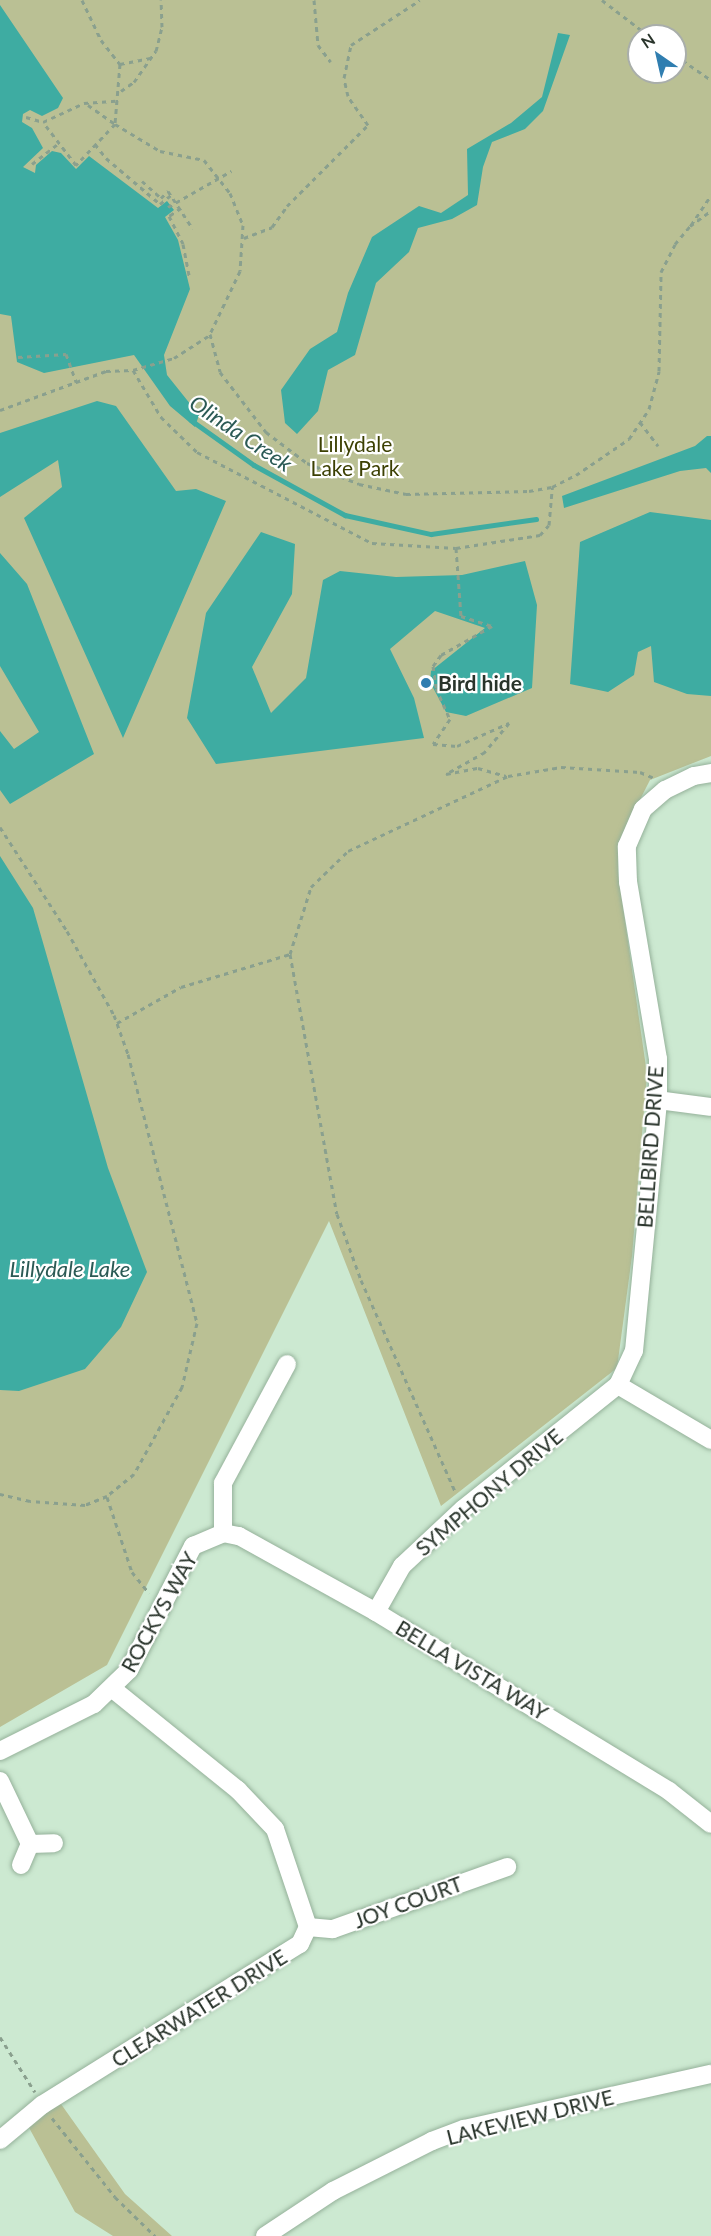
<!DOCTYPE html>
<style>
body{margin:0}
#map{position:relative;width:711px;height:2236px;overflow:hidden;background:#cce9d1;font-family:Lato,sans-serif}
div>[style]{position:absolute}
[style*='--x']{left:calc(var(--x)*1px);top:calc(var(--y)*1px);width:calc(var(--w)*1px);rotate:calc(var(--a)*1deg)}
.green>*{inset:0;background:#bac094}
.water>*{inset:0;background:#3eaca2}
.stream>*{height:4.5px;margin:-2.25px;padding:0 2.25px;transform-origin:2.25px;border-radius:2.25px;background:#3eaca2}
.path>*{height:3px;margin-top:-1.5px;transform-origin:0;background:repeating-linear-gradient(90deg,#8aa08e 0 4.5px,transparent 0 9px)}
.roads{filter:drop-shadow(0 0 2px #95b19a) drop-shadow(0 0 2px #95b19a)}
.street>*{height:18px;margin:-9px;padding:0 9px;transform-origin:9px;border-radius:9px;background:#fff}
.dots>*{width:16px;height:16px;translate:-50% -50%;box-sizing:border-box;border:3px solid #fff;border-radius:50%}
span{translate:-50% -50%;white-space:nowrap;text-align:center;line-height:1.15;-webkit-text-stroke:4.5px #fff;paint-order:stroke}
.park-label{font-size:21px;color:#3c4003}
.poi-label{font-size:21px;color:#29342b;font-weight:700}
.left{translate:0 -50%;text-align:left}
.street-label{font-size:21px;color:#29342b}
.water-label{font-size:22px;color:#2b5a55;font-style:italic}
.north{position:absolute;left:627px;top:24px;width:60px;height:60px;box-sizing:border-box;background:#fff;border:2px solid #a9aeaa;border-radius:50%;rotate:326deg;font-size:16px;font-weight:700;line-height:24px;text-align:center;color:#29342b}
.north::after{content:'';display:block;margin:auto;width:21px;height:27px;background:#307eb0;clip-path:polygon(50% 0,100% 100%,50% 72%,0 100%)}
</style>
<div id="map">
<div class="green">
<i style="clip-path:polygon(evenodd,0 0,711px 0,711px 756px,650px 780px,620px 839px,618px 872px,647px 1074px,632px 1256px,617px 1368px,441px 1506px,329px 1221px,107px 1665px,0 1727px,0 0,639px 36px,675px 36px,675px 72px,639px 72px,639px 36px)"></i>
<i style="clip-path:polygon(56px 2097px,125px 2194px,172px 2236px,113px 2236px,75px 2212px,27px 2124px)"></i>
</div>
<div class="water">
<i style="clip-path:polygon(0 5px,63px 98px,58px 108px,42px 116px,30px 110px,23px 114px,22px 122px,32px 128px,43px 148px,23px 167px,35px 173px,36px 165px,52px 151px,61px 153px,76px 169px,89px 156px,158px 208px,167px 201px,174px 210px,165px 217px,178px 240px,190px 289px,164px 355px,167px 375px,199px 415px,195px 427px,170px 406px,134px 355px,44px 373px,17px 362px,11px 316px,0 314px)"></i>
<i style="clip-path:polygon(558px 33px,570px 35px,543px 111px,525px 129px,492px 142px,483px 167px,477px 205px,452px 219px,418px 228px,409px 252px,376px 283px,355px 355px,328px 370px,318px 411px,297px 434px,285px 423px,281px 390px,310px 349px,337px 332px,348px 293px,372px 237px,419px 206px,441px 213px,468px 195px,467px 149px,511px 123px,542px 97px)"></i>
<i style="clip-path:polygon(97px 401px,116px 406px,176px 491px,196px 489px,226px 501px,123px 738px,24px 518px,62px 487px,58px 460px,0 497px,0 433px)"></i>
<i style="clip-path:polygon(707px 436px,711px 436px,711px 473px,706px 468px,680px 471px,564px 508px,562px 496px,695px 446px)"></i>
<i style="clip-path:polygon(650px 512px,711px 520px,711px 696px,687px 694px,654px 682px,651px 646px,638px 652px,634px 675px,608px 692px,570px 684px,580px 542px)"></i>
<i style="clip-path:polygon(261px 532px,295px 544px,292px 594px,252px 667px,271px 713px,306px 678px,323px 580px,340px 571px,396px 577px,462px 575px,525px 561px,537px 605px,532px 688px,466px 716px,446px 712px,430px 682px,431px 671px,485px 628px,435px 611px,390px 649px,414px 698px,424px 738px,216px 764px,187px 718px,206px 613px)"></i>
<i style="clip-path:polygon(0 553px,27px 584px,94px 754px,10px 804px,0 790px,0 731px,14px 749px,39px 732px,0 666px)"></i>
<i style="clip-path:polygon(0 856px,33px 908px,108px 1168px,147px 1272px,121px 1327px,85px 1369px,19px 1391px,0 1390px)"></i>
</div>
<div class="stream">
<i style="--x:191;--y:420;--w:77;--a:35.5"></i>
<i style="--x:254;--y:465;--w:104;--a:28.8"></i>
<i style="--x:345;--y:515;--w:88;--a:12.5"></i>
<i style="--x:431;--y:534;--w:106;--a:-8.1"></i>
</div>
<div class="path">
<i style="--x:82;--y:0;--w:44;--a:64.6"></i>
<i style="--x:101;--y:40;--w:31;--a:52"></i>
<i style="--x:120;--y:64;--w:60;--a:94.8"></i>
<i style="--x:115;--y:124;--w:52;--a:31"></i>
<i style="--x:160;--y:151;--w:45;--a:11.6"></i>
<i style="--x:204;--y:160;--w:42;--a:51.8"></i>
<i style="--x:230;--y:193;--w:35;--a:68"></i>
<i style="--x:243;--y:225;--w:46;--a:93.7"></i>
<i style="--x:240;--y:271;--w:70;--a:115.5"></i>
<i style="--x:210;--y:334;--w:39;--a:75"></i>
<i style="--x:220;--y:372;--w:76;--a:52.5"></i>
<i style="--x:266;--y:432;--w:51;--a:37.1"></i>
<i style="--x:307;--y:463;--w:56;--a:22"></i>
<i style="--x:359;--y:484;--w:48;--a:12"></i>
<i style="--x:406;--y:494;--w:123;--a:-1.4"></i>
<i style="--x:529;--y:491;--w:23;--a:-10"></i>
<i style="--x:552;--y:487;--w:27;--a:-27"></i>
<i style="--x:576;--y:475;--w:64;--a:-34.2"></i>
<i style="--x:629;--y:439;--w:36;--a:-56"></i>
<i style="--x:649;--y:409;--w:39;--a:-75"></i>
<i style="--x:659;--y:371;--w:99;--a:-88.8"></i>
<i style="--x:661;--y:272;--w:31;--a:-63"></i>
<i style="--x:675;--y:244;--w:23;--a:-50"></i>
<i style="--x:690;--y:226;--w:26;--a:-36"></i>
<i style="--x:314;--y:0;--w:45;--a:84.9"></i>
<i style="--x:318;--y:45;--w:21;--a:53"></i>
<i style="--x:602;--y:0;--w:59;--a:37.5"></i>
<i style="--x:675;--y:55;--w:44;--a:34.8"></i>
<i style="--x:120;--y:64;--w:31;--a:-11"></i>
<i style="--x:121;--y:91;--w:16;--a:-35"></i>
<i style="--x:134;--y:82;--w:38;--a:-55"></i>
<i style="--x:156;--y:51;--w:25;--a:-76"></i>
<i style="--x:162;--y:27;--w:27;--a:-92"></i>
<i style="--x:88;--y:105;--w:33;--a:35"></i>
<i style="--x:115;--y:124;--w:57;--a:133.6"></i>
<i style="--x:76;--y:165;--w:54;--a:-127.5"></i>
<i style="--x:43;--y:122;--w:45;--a:-24.9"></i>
<i style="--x:84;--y:103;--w:32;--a:-4"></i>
<i style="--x:26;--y:117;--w:18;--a:16"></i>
<i style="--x:95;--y:144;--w:18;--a:52"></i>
<i style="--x:106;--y:158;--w:71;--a:40.4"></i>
<i style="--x:160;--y:204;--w:14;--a:-39"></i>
<i style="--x:32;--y:164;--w:34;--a:-38"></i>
<i style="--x:142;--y:181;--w:25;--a:42"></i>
<i style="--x:161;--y:198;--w:10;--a:-45"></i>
<i style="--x:168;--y:191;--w:45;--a:56.7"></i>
<i style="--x:168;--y:207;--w:73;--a:-29.7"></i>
<i style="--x:181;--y:208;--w:14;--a:146"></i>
<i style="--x:169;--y:216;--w:31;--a:63"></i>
<i style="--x:183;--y:244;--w:33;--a:79"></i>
<i style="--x:691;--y:225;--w:36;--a:-56"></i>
<i style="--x:244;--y:238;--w:30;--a:-21"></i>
<i style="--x:272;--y:227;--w:26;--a:-54"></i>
<i style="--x:287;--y:206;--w:115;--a:-45"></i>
<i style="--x:368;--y:125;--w:35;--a:-125"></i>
<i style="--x:348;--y:96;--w:18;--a:-103"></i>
<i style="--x:344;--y:78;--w:34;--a:-78"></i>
<i style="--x:351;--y:45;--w:82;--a:-33.1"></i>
<i style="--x:18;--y:357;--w:48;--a:-3.6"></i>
<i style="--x:66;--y:354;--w:30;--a:70"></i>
<i style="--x:133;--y:370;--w:55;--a:59.2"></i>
<i style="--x:161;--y:417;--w:50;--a:44.2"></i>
<i style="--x:197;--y:452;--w:197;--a:27.5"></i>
<i style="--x:372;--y:543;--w:84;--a:3.4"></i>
<i style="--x:456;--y:548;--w:85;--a:-8.8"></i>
<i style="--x:540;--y:535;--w:13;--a:-48"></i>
<i style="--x:549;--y:525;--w:38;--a:-85"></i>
<i style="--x:0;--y:410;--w:113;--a:-20.2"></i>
<i style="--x:106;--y:371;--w:27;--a:-2"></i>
<i style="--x:133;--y:370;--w:43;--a:-16.3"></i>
<i style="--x:174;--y:358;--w:43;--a:-32.6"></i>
<i style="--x:640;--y:422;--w:30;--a:53"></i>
<i style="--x:456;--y:548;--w:68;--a:85.8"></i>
<i style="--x:461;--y:616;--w:33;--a:18"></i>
<i style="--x:492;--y:626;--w:59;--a:150.4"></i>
<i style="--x:441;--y:655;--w:14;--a:126"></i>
<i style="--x:433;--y:666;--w:22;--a:82"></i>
<i style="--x:436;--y:688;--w:34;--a:66"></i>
<i style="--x:450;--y:719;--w:30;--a:124"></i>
<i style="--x:433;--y:744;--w:24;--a:5"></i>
<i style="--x:457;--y:746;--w:57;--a:-23.9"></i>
<i style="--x:509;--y:723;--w:38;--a:130"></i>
<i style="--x:485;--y:752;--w:45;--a:150.6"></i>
<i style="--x:446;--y:774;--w:33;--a:-11"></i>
<i style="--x:478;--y:768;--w:29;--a:16"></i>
<i style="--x:0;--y:827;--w:124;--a:57.2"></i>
<i style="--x:67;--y:931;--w:96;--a:60.8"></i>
<i style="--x:114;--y:1015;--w:41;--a:70.3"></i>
<i style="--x:128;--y:1054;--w:278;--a:75.6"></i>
<i style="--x:197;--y:1323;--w:66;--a:103.2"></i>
<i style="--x:182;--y:1387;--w:99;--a:118.9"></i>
<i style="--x:134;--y:1474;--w:35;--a:141"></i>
<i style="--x:107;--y:1496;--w:24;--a:158"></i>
<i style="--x:85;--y:1505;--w:55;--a:-175.8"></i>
<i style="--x:30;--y:1501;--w:31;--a:-167"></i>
<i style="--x:290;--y:954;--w:264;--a:79.8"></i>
<i style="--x:337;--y:1214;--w:70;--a:70"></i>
<i style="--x:361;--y:1280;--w:233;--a:66"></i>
<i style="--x:117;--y:1023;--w:73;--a:-29.4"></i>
<i style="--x:181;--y:987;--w:114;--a:-16.8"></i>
<i style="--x:290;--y:954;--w:70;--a:-72.6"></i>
<i style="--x:311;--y:887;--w:52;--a:-44.2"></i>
<i style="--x:348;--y:851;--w:177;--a:-25.1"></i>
<i style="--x:508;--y:776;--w:54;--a:-9.6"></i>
<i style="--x:561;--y:767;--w:79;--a:3.6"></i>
<i style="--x:640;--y:772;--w:15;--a:23"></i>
<i style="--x:107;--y:1497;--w:79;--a:71.6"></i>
<i style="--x:132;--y:1572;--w:27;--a:51"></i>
<i style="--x:0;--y:2037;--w:65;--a:57.5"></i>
<i style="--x:52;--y:2118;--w:101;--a:51.4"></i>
<i style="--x:115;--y:2197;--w:56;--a:44.3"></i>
</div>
<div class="roads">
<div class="street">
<i style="--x:658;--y:1100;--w:53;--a:7.5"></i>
<i style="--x:618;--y:1385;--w:108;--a:30.6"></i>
<i style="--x:223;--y:1533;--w:16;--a:11"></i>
<i style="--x:239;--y:1536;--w:157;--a:29"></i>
<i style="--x:376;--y:1612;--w:343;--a:31.4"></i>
<i style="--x:669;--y:1791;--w:53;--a:38.2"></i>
<i style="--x:376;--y:1612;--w:53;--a:-60.5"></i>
<i style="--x:402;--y:1566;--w:83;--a:-43.1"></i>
<i style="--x:463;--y:1509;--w:198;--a:-38.7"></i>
<i style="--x:618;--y:1385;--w:38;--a:-65"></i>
<i style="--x:634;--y:1351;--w:252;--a:-84.5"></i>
<i style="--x:658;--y:1100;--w:41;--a:-90"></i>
<i style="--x:658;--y:1059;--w:180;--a:-99.6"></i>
<i style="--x:628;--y:882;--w:36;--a:-92"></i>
<i style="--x:627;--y:846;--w:40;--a:-66.6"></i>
<i style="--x:643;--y:809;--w:29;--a:-41"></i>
<i style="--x:665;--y:790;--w:32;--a:-26"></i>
<i style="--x:694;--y:776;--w:17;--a:-10"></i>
<i style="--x:0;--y:1751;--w:105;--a:-26.6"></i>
<i style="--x:94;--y:1704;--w:49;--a:-44.2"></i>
<i style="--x:129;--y:1670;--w:140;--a:-62.7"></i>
<i style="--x:193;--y:1546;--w:33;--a:-23"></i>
<i style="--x:223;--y:1533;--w:50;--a:-90"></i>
<i style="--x:223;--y:1483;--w:135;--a:-61.7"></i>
<i style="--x:0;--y:1781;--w:70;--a:64.5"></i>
<i style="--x:21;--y:1865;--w:23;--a:-67"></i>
<i style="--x:30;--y:1844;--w:24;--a:-2"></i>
<i style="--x:308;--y:1927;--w:25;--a:5"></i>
<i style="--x:333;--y:1929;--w:185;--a:-19.6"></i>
<i style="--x:0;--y:2140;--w:55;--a:-39.8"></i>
<i style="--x:42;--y:2105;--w:304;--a:-32"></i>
<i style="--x:300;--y:1944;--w:19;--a:-65"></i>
<i style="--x:308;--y:1927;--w:103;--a:-108.6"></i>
<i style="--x:275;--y:1829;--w:54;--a:-133.5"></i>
<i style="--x:238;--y:1790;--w:161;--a:-141.1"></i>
<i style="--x:265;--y:2236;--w:82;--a:-33.5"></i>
<i style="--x:333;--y:2191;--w:111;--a:-26.8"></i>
<i style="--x:432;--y:2141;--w:34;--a:-21"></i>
<i style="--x:464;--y:2129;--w:253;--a:-12.6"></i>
</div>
</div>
<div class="dots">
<i style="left:426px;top:683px;background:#307eb0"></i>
</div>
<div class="park-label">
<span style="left:355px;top:456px">Lillydale<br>Lake Park</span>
</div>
<div class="poi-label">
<span class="left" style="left:438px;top:683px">Bird hide</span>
</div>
<div class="street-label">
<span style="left:650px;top:1147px;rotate:-86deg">BELLBIRD DRIVE</span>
<span style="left:489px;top:1492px;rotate:-40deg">SYMPHONY DRIVE</span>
<span style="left:159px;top:1612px;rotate:-61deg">ROCKYS WAY</span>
<span style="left:472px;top:1670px;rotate:31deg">BELLA VISTA WAY</span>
<span style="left:408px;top:1902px;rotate:-20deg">JOY COURT</span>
<span style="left:199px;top:2008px;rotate:-32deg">CLEARWATER DRIVE</span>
<span style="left:530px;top:2117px;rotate:-14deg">LAKEVIEW DRIVE</span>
</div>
<div class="water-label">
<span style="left:241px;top:433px;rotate:34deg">Olinda Creek</span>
<span style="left:70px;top:1269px">Lillydale Lake</span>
</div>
<div class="north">N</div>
</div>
